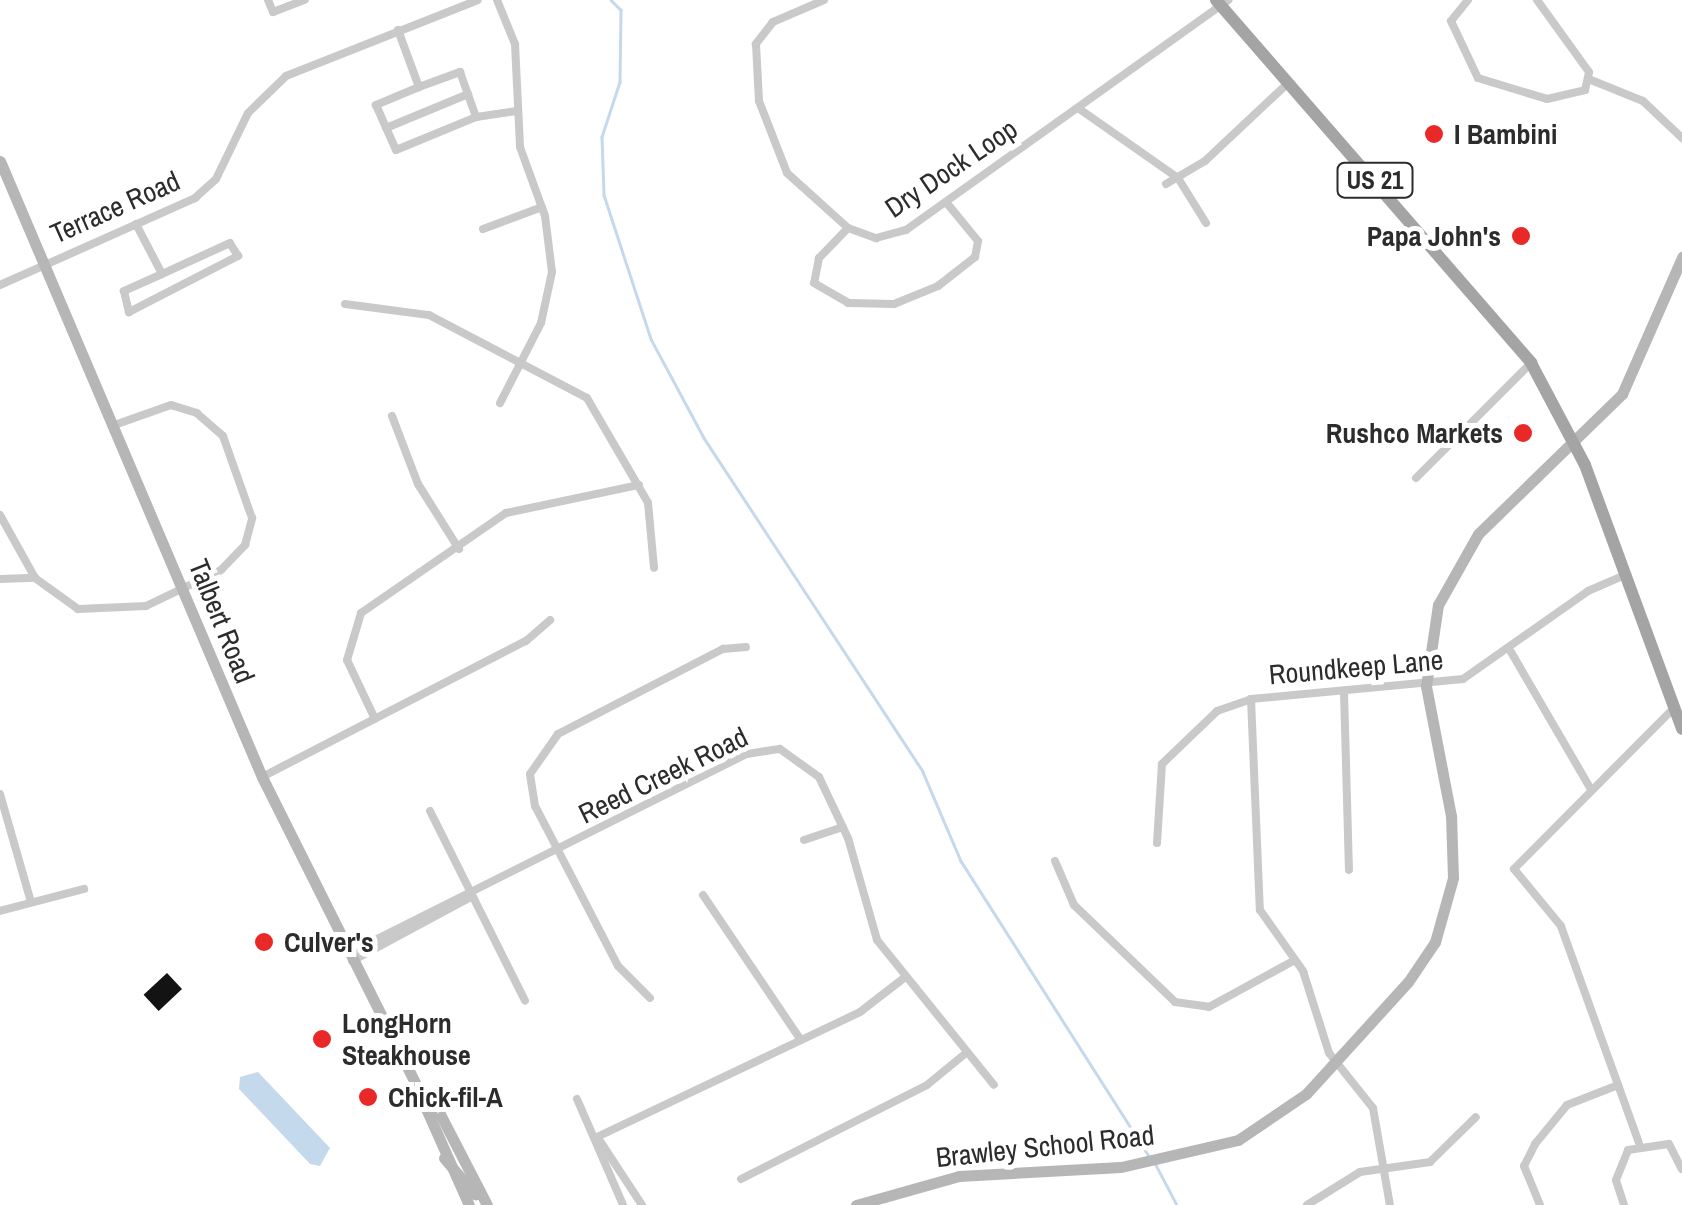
<!DOCTYPE html>
<style>
body{margin:0}
#map{position:relative;width:1682px;height:1205px;overflow:hidden;background:#fff;font-family:"Archivo Narrow",sans-serif}
div>[style]{position:absolute}
[style*='--x']{left:calc(var(--x)*1px);top:calc(var(--y)*1px);width:calc(var(--w)*1px);rotate:calc(var(--a)*1deg)}
.water>*{inset:0;background:#c4d9eb}
.stream>*{height:2.5px;margin:-1.25px;padding:0 1.25px;transform-origin:1.25px;border-radius:1.25px;background:#c4d9eb}
.building>*{inset:0;background:#131313;transform-origin:0 0}
.street>*{height:8px;margin:-4px;padding:0 4px;transform-origin:4px;border-radius:4px;background:#c9c9c9}
.secondary>*{height:11px;margin:-5.5px;padding:0 5.5px;transform-origin:5.5px;border-radius:5.5px;background:#b6b6b6}
.primary>*{height:12px;margin:-6px;padding:0 6px;transform-origin:6px;border-radius:6px;background:#a4a4a4}
.dots>*{width:28px;height:28px;translate:-50% -50%;box-sizing:border-box;border:5px solid #fff;border-radius:50%}
span{translate:-50% -50%;white-space:nowrap;text-align:center;line-height:1.15;-webkit-text-stroke:10px #fff;paint-order:stroke}
.shield-label span{padding:2px 8px;background:#fff;border:2px solid;border-radius:8px;-webkit-text-stroke-width:0}
.shield-label{font-size:25px;color:#2c2c2c;font-weight:700}
.poi-label{font-size:28px;color:#2c2c2c;font-weight:700}
.left{translate:0 -50%;text-align:left}
.right{translate:-100% -50%;text-align:right}
.street-label{font-size:28px;color:#2c2c2c}
</style>
<div id="map">
<div class="water">
<i style="clip-path:polygon(258px 1072px,330px 1148px,320px 1166px,310px 1164px,239px 1089px,240px 1077px)"></i>
</div>
<div class="stream">
<i style="--x:611;--y:0;--w:14;--a:45"></i>
<i style="--x:621;--y:10;--w:72;--a:90.8"></i>
<i style="--x:620;--y:82;--w:58;--a:108.1"></i>
<i style="--x:602;--y:137;--w:58;--a:88"></i>
<i style="--x:604;--y:195;--w:151;--a:71.9"></i>
<i style="--x:651;--y:339;--w:112;--a:61.8"></i>
<i style="--x:704;--y:438;--w:399;--a:56.7"></i>
<i style="--x:923;--y:772;--w:97;--a:66.9"></i>
<i style="--x:961;--y:861;--w:348;--a:57.5"></i>
<i style="--x:1156;--y:1165;--w:45;--a:62.3"></i>
</div>
<div class="building">
<i style="left:167px;top:973px;width:22px;height:32px;rotate:47deg"></i>
</div>
<div class="street">
<i style="--x:268;--y:0;--w:13;--a:67"></i>
<i style="--x:273;--y:12;--w:34;--a:-21"></i>
<i style="--x:497;--y:0;--w:48;--a:67.8"></i>
<i style="--x:515;--y:44;--w:103;--a:87.2"></i>
<i style="--x:520;--y:147;--w:73;--a:70.1"></i>
<i style="--x:545;--y:216;--w:56;--a:82.9"></i>
<i style="--x:552;--y:272;--w:52;--a:102.2"></i>
<i style="--x:541;--y:323;--w:90;--a:117.1"></i>
<i style="--x:824;--y:0;--w:56;--a:156.7"></i>
<i style="--x:773;--y:22;--w:28;--a:128"></i>
<i style="--x:756;--y:44;--w:57;--a:87"></i>
<i style="--x:759;--y:101;--w:77;--a:68.7"></i>
<i style="--x:787;--y:173;--w:82;--a:42"></i>
<i style="--x:848;--y:228;--w:30;--a:20"></i>
<i style="--x:876;--y:238;--w:31;--a:-15"></i>
<i style="--x:906;--y:230;--w:396;--a:-35.5"></i>
<i style="--x:1468;--y:0;--w:27;--a:129"></i>
<i style="--x:1451;--y:21;--w:63;--a:64.7"></i>
<i style="--x:1478;--y:78;--w:72;--a:16.9"></i>
<i style="--x:1547;--y:99;--w:39;--a:-13"></i>
<i style="--x:1585;--y:90;--w:18;--a:-77"></i>
<i style="--x:1589;--y:72;--w:89;--a:-125.8"></i>
<i style="--x:398;--y:30;--w:61;--a:69.8"></i>
<i style="--x:419;--y:87;--w:44;--a:-20.1"></i>
<i style="--x:460;--y:72;--w:48;--a:70.4"></i>
<i style="--x:476;--y:117;--w:41;--a:-8.3"></i>
<i style="--x:1591;--y:80;--w:56;--a:22"></i>
<i style="--x:1643;--y:101;--w:54;--a:43.5"></i>
<i style="--x:419;--y:87;--w:47;--a:157.3"></i>
<i style="--x:376;--y:105;--w:49;--a:66"></i>
<i style="--x:396;--y:150;--w:87;--a:-22.4"></i>
<i style="--x:1078;--y:108;--w:122;--a:35"></i>
<i style="--x:1178;--y:178;--w:53;--a:58.1"></i>
<i style="--x:386;--y:128;--w:89;--a:-22.5"></i>
<i style="--x:1166;--y:184;--w:45;--a:-30.5"></i>
<i style="--x:1205;--y:161;--w:114;--a:-43.2"></i>
<i style="--x:136;--y:224;--w:56;--a:62.5"></i>
<i style="--x:162;--y:274;--w:42;--a:155.9"></i>
<i style="--x:124;--y:291;--w:22;--a:77"></i>
<i style="--x:129;--y:312;--w:123;--a:-27.2"></i>
<i style="--x:238;--y:256;--w:15;--a:-122"></i>
<i style="--x:230;--y:243;--w:75;--a:155.5"></i>
<i style="--x:848;--y:228;--w:42;--a:134"></i>
<i style="--x:819;--y:258;--w:25;--a:101"></i>
<i style="--x:814;--y:283;--w:39;--a:30"></i>
<i style="--x:848;--y:303;--w:46;--a:1.2"></i>
<i style="--x:894;--y:304;--w:48;--a:-22.2"></i>
<i style="--x:938;--y:286;--w:47;--a:-38.1"></i>
<i style="--x:975;--y:257;--w:16;--a:-79"></i>
<i style="--x:978;--y:241;--w:50;--a:-129.4"></i>
<i style="--x:483;--y:229;--w:63;--a:-20.4"></i>
<i style="--x:0;--y:285;--w:214;--a:-24"></i>
<i style="--x:195;--y:198;--w:28;--a:-42"></i>
<i style="--x:216;--y:179;--w:73;--a:-64.1"></i>
<i style="--x:248;--y:113;--w:53;--a:-44.2"></i>
<i style="--x:286;--y:76;--w:206;--a:-21.6"></i>
<i style="--x:345;--y:304;--w:85;--a:7.5"></i>
<i style="--x:429;--y:315;--w:178;--a:27.7"></i>
<i style="--x:587;--y:398;--w:121;--a:59.8"></i>
<i style="--x:648;--y:503;--w:65;--a:84.7"></i>
<i style="--x:392;--y:416;--w:73;--a:69.1"></i>
<i style="--x:418;--y:484;--w:77;--a:57.8"></i>
<i style="--x:1416;--y:478;--w:163;--a:-45"></i>
<i style="--x:0;--y:515;--w:72;--a:60.9"></i>
<i style="--x:35;--y:578;--w:53;--a:35.8"></i>
<i style="--x:78;--y:609;--w:68;--a:-2.5"></i>
<i style="--x:146;--y:606;--w:83;--a:-25.6"></i>
<i style="--x:221;--y:570;--w:35;--a:-46"></i>
<i style="--x:245;--y:545;--w:28;--a:-75"></i>
<i style="--x:252;--y:518;--w:87;--a:-109.5"></i>
<i style="--x:223;--y:436;--w:35;--a:-139"></i>
<i style="--x:197;--y:413;--w:27;--a:-163"></i>
<i style="--x:171;--y:405;--w:57;--a:160.6"></i>
<i style="--x:0;--y:579;--w:35;--a:-2"></i>
<i style="--x:1511;--y:652;--w:157;--a:59.8"></i>
<i style="--x:1344;--y:692;--w:178;--a:88.4"></i>
<i style="--x:1251;--y:699;--w:211;--a:87.6"></i>
<i style="--x:1260;--y:910;--w:75;--a:54.8"></i>
<i style="--x:1303;--y:971;--w:86;--a:72.4"></i>
<i style="--x:1329;--y:1053;--w:70;--a:51.3"></i>
<i style="--x:1373;--y:1108;--w:98;--a:80.1"></i>
<i style="--x:375;--y:719;--w:65;--a:-115.4"></i>
<i style="--x:347;--y:660;--w:49;--a:-73.4"></i>
<i style="--x:361;--y:613;--w:176;--a:-34.6"></i>
<i style="--x:506;--y:513;--w:136;--a:-11.9"></i>
<i style="--x:262;--y:777;--w:297;--a:-27.3"></i>
<i style="--x:526;--y:641;--w:32;--a:-41"></i>
<i style="--x:0;--y:794;--w:112;--a:74"></i>
<i style="--x:430;--y:811;--w:212;--a:63.4"></i>
<i style="--x:804;--y:840;--w:41;--a:-18.4"></i>
<i style="--x:1157;--y:843;--w:79;--a:-86.4"></i>
<i style="--x:1162;--y:764;--w:76;--a:-43.9"></i>
<i style="--x:1217;--y:711;--w:36;--a:-19"></i>
<i style="--x:1251;--y:699;--w:213;--a:-5.4"></i>
<i style="--x:1463;--y:679;--w:153;--a:-35.1"></i>
<i style="--x:1588;--y:591;--w:40;--a:-23.4"></i>
<i style="--x:1055;--y:861;--w:48;--a:66.6"></i>
<i style="--x:1074;--y:905;--w:140;--a:43.8"></i>
<i style="--x:1175;--y:1002;--w:34;--a:8"></i>
<i style="--x:1209;--y:1007;--w:98;--a:-28.7"></i>
<i style="--x:703;--y:895;--w:174;--a:56"></i>
<i style="--x:0;--y:911;--w:87;--a:-14.7"></i>
<i style="--x:353;--y:959;--w:16;--a:-52"></i>
<i style="--x:363;--y:946;--w:429;--a:-26.6"></i>
<i style="--x:747;--y:754;--w:33;--a:-9"></i>
<i style="--x:780;--y:749;--w:48;--a:35.7"></i>
<i style="--x:819;--y:777;--w:68;--a:64.6"></i>
<i style="--x:848;--y:838;--w:106;--a:74.1"></i>
<i style="--x:877;--y:940;--w:186;--a:51.1"></i>
<i style="--x:352;--y:961;--w:133;--a:-28.3"></i>
<i style="--x:650;--y:998;--w:45;--a:-135"></i>
<i style="--x:618;--y:966;--w:180;--a:-117.4"></i>
<i style="--x:535;--y:806;--w:32;--a:-99"></i>
<i style="--x:530;--y:774;--w:49;--a:-55"></i>
<i style="--x:558;--y:734;--w:186;--a:-27.3"></i>
<i style="--x:723;--y:649;--w:23;--a:-5"></i>
<i style="--x:577;--y:1099;--w:116;--a:66.5"></i>
<i style="--x:597;--y:1137;--w:291;--a:-25.4"></i>
<i style="--x:860;--y:1012;--w:56;--a:-37.7"></i>
<i style="--x:600;--y:1141;--w:77;--a:56.7"></i>
<i style="--x:1639;--y:1143;--w:231;--a:-109.8"></i>
<i style="--x:1561;--y:926;--w:74;--a:-129.5"></i>
<i style="--x:1514;--y:869;--w:228;--a:-45.2"></i>
<i style="--x:741;--y:1179;--w:208;--a:-26.8"></i>
<i style="--x:927;--y:1085;--w:50;--a:-39.4"></i>
<i style="--x:1307;--y:1205;--w:62;--a:-31.9"></i>
<i style="--x:1360;--y:1172;--w:71;--a:-8.1"></i>
<i style="--x:1430;--y:1162;--w:64;--a:-44.4"></i>
<i style="--x:1540;--y:1205;--w:42;--a:-112.3"></i>
<i style="--x:1524;--y:1166;--w:25;--a:-63"></i>
<i style="--x:1535;--y:1144;--w:50;--a:-50.6"></i>
<i style="--x:1567;--y:1105;--w:55;--a:-21.4"></i>
<i style="--x:1624;--y:1205;--w:26;--a:-108"></i>
<i style="--x:1616;--y:1180;--w:32;--a:-68"></i>
<i style="--x:1628;--y:1150;--w:41;--a:-8.3"></i>
<i style="--x:1669;--y:1144;--w:28;--a:63"></i>
</div>
<div class="secondary">
<i style="--x:0;--y:161;--w:669;--a:66.96"></i>
<i style="--x:262;--y:777;--w:350;--a:63.4"></i>
<i style="--x:419;--y:1090;--w:32;--a:49"></i>
<i style="--x:440;--y:1114;--w:102;--a:62.7"></i>
<i style="--x:420;--y:1095;--w:120;--a:66"></i>
<i style="--x:444;--y:1158;--w:48;--a:49.3"></i>
<i style="--x:856;--y:1205;--w:107;--a:-15.7"></i>
<i style="--x:959;--y:1176;--w:162;--a:-3.2"></i>
<i style="--x:1121;--y:1167;--w:120;--a:-13"></i>
<i style="--x:1238;--y:1140;--w:82;--a:-34.1"></i>
<i style="--x:1306;--y:1094;--w:151;--a:-47.7"></i>
<i style="--x:1408;--y:982;--w:48;--a:-56"></i>
<i style="--x:1435;--y:942;--w:66;--a:-74.3"></i>
<i style="--x:1453;--y:878;--w:62;--a:-91.8"></i>
<i style="--x:1451;--y:816;--w:132;--a:-100.9"></i>
<i style="--x:1426;--y:686;--w:82;--a:-81.6"></i>
<i style="--x:1438;--y:605;--w:81;--a:-60.6"></i>
<i style="--x:1478;--y:534;--w:201;--a:-44.2"></i>
<i style="--x:1622;--y:394;--w:150;--a:-66.3"></i>
</div>
<div class="primary">
<i style="--x:1216;--y:0;--w:481;--a:49"></i>
<i style="--x:1531;--y:363;--w:115;--a:62.1"></i>
<i style="--x:1585;--y:465;--w:281;--a:69.8"></i>
</div>
<div class="dots">
<i style="left:1434px;top:134px;background:#e92928"></i>
<i style="left:1521px;top:236px;background:#e92928"></i>
<i style="left:1523px;top:433px;background:#e92928"></i>
<i style="left:264px;top:942px;background:#e92928"></i>
<i style="left:322px;top:1039px;background:#e92928"></i>
<i style="left:368px;top:1097px;background:#e92928"></i>
</div>
<div class="shield-label">
<span style="left:1375px;top:180px">US 21</span>
</div>
<div class="poi-label">
<span class="left" style="left:1454px;top:134px">I Bambini</span>
<span class="right" style="left:1501px;top:236px">Papa John's</span>
<span class="right" style="left:1503px;top:433px">Rushco Markets</span>
<span class="left" style="left:284px;top:942px">Culver's</span>
<span class="left" style="left:342px;top:1039px">LongHorn<br>Steakhouse</span>
<span class="left" style="left:388px;top:1097px">Chick-fil-A</span>
</div>
<div class="street-label">
<span style="left:951px;top:168px;rotate:-34deg">Dry Dock Loop</span>
<span style="left:115px;top:207px;rotate:-24deg">Terrace Road</span>
<span style="left:222px;top:621px;rotate:68deg">Talbert Road</span>
<span style="left:1356px;top:667px;rotate:-5deg">Roundkeep Lane</span>
<span style="left:663px;top:775px;rotate:-26deg">Reed Creek Road</span>
<span style="left:1045px;top:1146px;rotate:-6deg">Brawley School Road</span>
</div>
</div>
